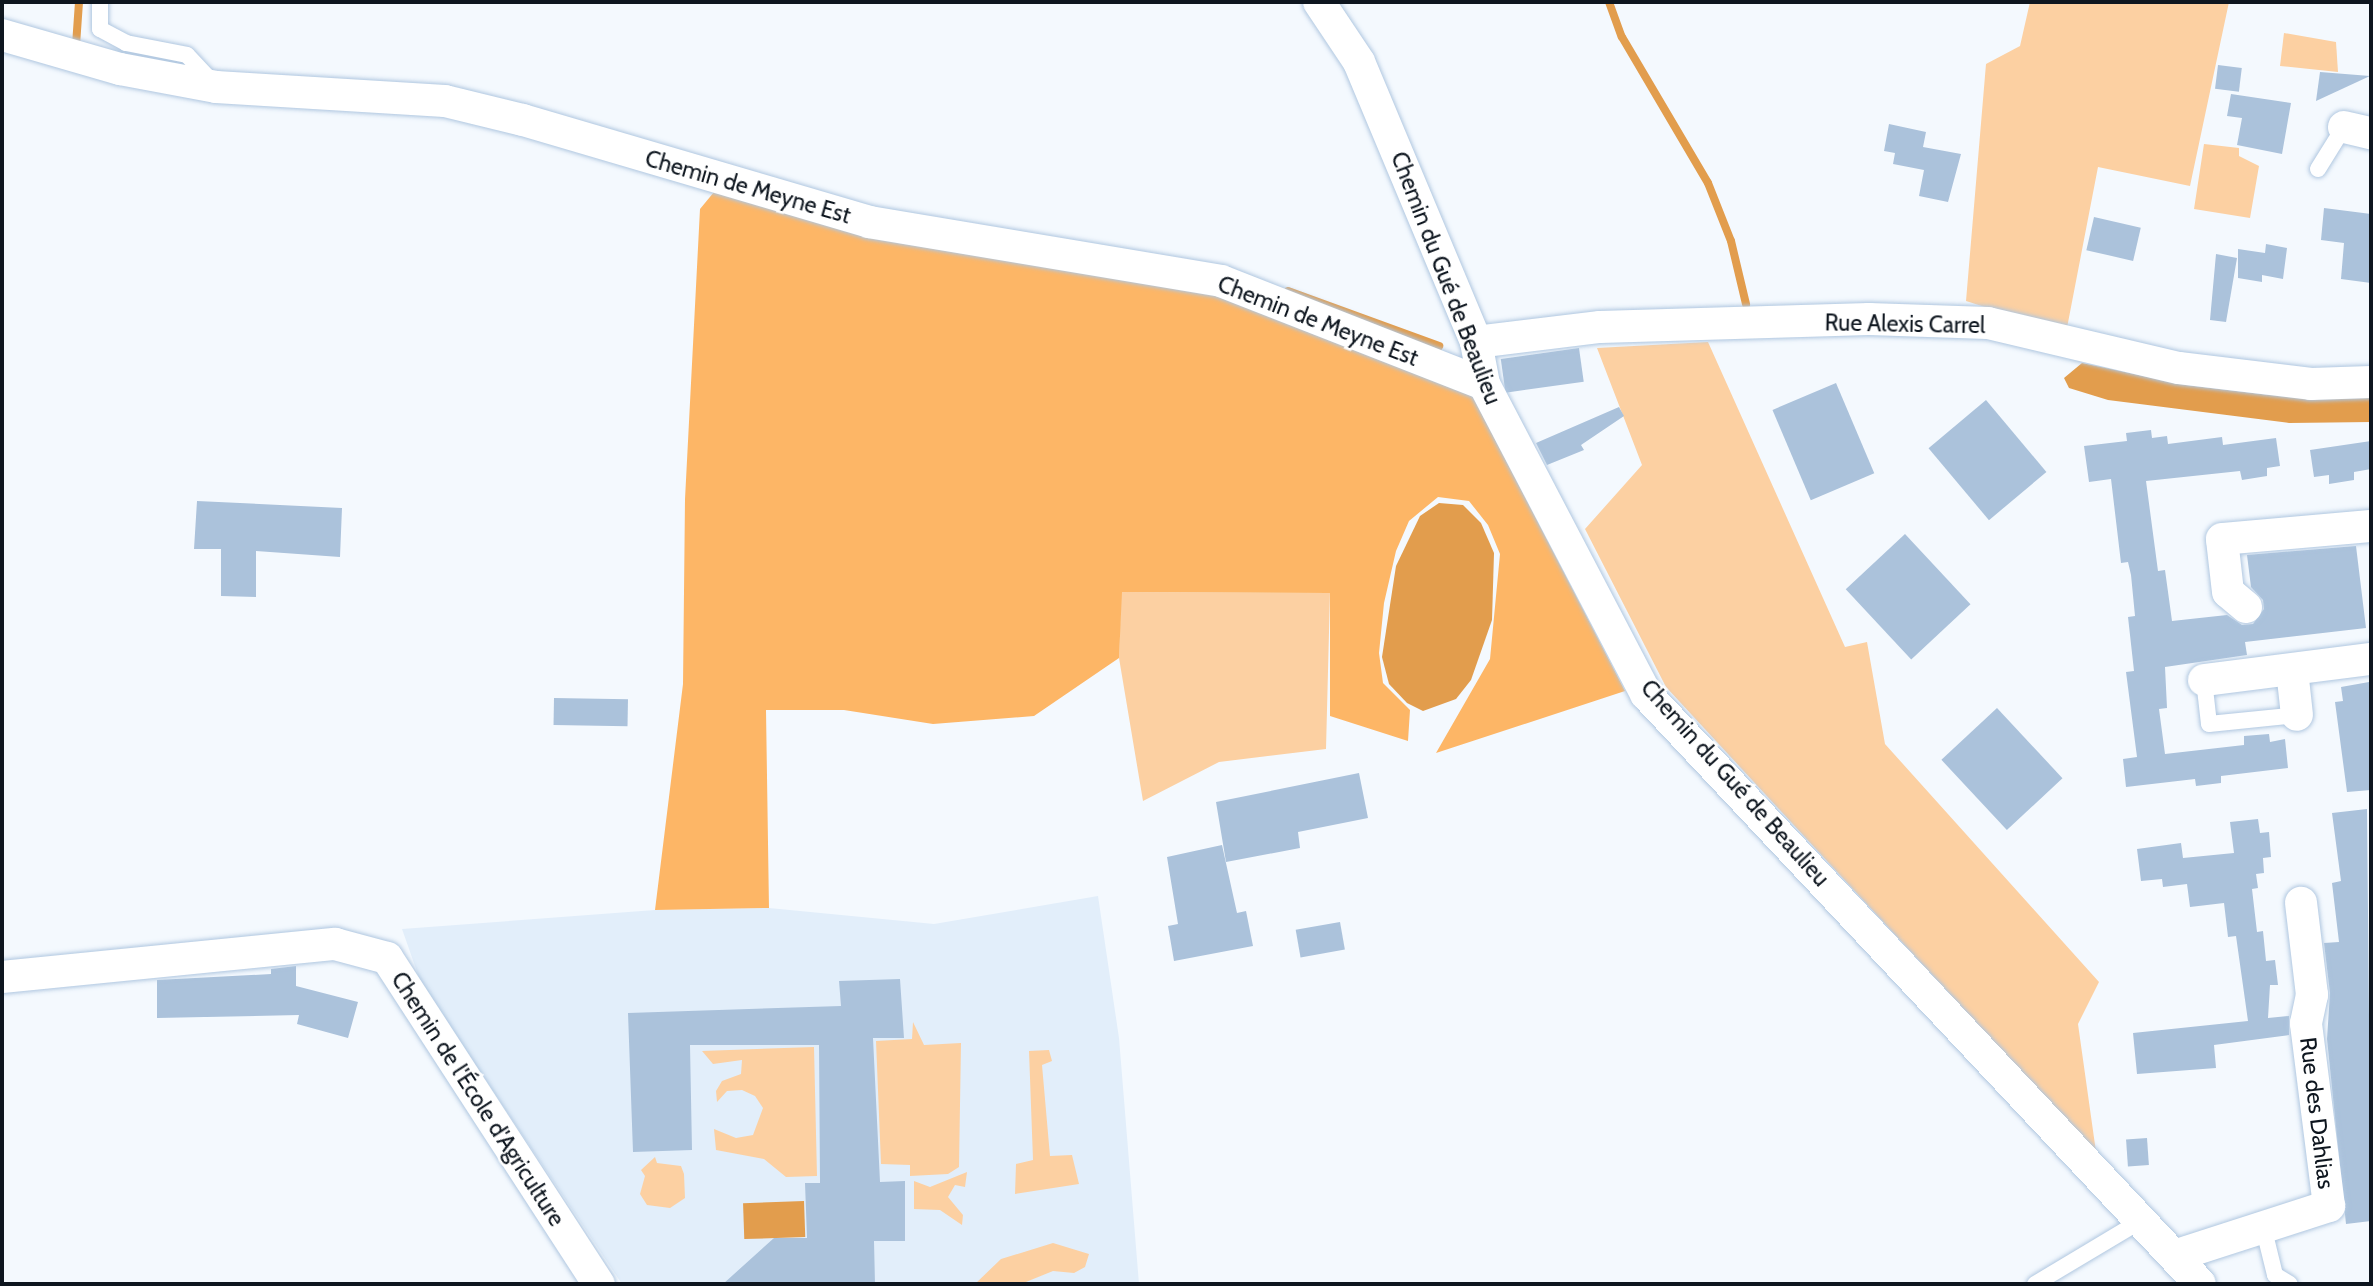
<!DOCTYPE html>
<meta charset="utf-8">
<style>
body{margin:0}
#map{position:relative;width:2373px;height:1286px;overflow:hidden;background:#f4f9fe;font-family:Cabin,sans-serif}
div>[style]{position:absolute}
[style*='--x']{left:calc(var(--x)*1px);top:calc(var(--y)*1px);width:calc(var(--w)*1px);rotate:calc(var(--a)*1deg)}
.built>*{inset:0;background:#e2eefa}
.green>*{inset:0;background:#fcd0a2}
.forest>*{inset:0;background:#fdb666}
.water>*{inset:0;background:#e29d4d;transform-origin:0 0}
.stream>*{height:8px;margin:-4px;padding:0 4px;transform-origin:4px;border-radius:4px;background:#e29d4d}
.building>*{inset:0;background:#abc2db;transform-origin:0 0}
.roads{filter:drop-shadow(0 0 2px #b0c7e0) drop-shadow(0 0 2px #b0c7e0)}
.lane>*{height:16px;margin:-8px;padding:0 8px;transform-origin:8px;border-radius:8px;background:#fff}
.street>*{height:32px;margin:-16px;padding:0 16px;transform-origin:16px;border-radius:16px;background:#fff}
span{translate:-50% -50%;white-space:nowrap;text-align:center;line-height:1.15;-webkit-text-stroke:5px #fff;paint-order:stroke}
.street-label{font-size:23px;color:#0e161f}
.frame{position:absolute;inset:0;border:4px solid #0e161f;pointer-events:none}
</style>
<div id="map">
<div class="built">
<i style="clip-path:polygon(1098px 896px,1119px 1038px,1139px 1284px,622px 1284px,421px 983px,402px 929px,655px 910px,769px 908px,934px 924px)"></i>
</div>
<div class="green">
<i style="clip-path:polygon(2030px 2px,2229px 2px,2190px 186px,2098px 167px,2066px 333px,1966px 301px,1986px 64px,2020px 46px)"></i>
<i style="clip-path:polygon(2284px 33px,2336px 42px,2338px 72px,2280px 66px)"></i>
<i style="clip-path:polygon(2204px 144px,2239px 148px,2239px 156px,2259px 166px,2250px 218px,2194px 209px)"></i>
<i style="clip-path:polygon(1708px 342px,1845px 647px,1867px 642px,1885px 744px,2099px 982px,2078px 1024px,2096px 1152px,1666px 687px,1585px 529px,1642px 465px,1597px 348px)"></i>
<i style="clip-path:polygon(1121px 592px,1330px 593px,1326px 749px,1219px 762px,1143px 801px,1119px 658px)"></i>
<i style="clip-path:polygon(913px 1022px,924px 1045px,961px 1043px,959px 1167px,948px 1174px,910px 1176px,910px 1165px,881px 1164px,876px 1041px,912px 1039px)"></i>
<i style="clip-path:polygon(814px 1047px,817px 1176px,786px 1177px,764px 1159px,716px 1150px,714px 1129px,736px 1138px,753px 1135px,763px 1108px,755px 1096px,742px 1090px,727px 1091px,717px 1102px,716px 1091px,722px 1081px,741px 1074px,742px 1060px,713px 1064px,702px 1051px)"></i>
<i style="clip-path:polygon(1049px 1050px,1052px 1061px,1042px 1065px,1050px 1156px,1072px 1155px,1079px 1184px,1015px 1194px,1016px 1164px,1033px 1160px,1029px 1051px)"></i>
<i style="clip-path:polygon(655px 1157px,657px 1163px,681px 1166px,684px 1174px,685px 1198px,670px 1208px,647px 1205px,640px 1194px,645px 1176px,641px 1170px)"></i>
<i style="clip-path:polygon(967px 1172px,965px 1187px,955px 1185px,948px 1197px,963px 1215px,962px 1225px,940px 1210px,914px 1209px,914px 1181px,930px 1187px)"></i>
<i style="clip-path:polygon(1053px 1243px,1089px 1254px,1085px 1267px,1074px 1273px,1053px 1271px,1021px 1284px,975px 1284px,1001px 1259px)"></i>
</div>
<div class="forest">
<i style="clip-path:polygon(719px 186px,1211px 287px,1467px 385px,1625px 691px,1436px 753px,1490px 659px,1500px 554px,1488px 525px,1469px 501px,1438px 497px,1409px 521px,1396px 551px,1384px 603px,1379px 653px,1383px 683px,1410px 710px,1408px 741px,1330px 716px,1330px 593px,1122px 592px,1119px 658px,1034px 716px,933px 724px,844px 710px,766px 710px,769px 908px,655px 910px,683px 684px,685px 499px,700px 209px)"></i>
</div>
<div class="water">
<i style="clip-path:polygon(2082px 363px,2186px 385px,2270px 395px,2371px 397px,2371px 422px,2289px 423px,2108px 400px,2069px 388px,2064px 378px)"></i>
<i style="clip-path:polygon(1439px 503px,1463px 505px,1481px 523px,1494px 553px,1492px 620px,1471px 680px,1456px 699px,1423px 711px,1407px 703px,1389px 684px,1382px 657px,1396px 566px,1420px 516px)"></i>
<i style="left:804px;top:1201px;width:36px;height:61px;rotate:88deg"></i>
</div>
<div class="stream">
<i style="--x:1609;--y:2;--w:37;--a:70"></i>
<i style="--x:1622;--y:37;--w:169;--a:59.5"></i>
<i style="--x:1708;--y:183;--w:62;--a:68.4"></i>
<i style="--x:1731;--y:241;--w:65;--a:76.6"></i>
<i style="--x:76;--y:45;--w:43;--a:-86"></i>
<i style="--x:1288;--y:291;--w:161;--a:20"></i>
</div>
<div class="building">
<i style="left:2218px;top:65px;width:24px;height:24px;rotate:7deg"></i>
<i style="clip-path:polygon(2320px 72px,2370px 76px,2316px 101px)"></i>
<i style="clip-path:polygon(2231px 94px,2291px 103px,2282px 154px,2237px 145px,2242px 118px,2227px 116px)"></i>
<i style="clip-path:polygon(1889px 124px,1926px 132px,1923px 147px,1961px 154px,1948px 202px,1919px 196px,1924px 170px,1893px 164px,1895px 153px,1884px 151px)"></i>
<i style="clip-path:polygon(2324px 208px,2371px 214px,2371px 283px,2341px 279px,2344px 243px,2321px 240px)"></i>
<i style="left:2094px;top:217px;width:48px;height:34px;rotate:13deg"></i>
<i style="clip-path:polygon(2266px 244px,2287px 248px,2283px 279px,2262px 275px,2262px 282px,2238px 278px,2238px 249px,2265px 253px)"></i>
<i style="clip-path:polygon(2216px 254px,2237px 258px,2226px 322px,2210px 320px)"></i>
<i style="left:1579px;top:348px;width:34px;height:79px;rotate:82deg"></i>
<i style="left:1836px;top:383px;width:98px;height:69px;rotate:67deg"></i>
<i style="left:1986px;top:400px;width:94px;height:75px;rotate:50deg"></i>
<i style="clip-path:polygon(1619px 407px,1624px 416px,1581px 445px,1584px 450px,1547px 465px,1536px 443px)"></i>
<i style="clip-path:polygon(2151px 430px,2152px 438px,2167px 436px,2168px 444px,2222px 437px,2223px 445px,2276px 438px,2280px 466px,2267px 468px,2267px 476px,2242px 480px,2240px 471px,2146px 481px,2158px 571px,2165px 570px,2172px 621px,2227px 615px,2242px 625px,2253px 624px,2264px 609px,2263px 600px,2251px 587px,2247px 555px,2356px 546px,2366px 628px,2245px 642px,2247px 655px,2165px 667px,2167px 708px,2159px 709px,2165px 754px,2244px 745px,2244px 736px,2269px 734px,2270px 742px,2285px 739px,2288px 768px,2221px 776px,2221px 783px,2196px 786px,2195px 779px,2126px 787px,2123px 759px,2137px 757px,2126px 672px,2134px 671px,2128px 617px,2135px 616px,2131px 575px,2128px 562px,2121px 563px,2111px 479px,2089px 482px,2084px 446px,2127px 441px,2126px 433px)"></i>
<i style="clip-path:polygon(2371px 441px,2371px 469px,2354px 472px,2354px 480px,2329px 484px,2329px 475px,2314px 477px,2310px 450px)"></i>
<i style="clip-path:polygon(197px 501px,342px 508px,340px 557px,256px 551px,256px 597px,221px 596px,221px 549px,194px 549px)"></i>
<i style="left:1905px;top:534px;width:96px;height:81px;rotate:47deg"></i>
<i style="clip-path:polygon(2369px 682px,2371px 790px,2347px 792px,2335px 702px,2343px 701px,2341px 687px)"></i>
<i style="left:554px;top:698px;width:74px;height:27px;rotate:1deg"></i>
<i style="left:1997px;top:708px;width:96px;height:76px;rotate:47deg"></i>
<i style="clip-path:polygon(1359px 773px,1368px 818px,1298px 832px,1300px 848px,1226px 862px,1216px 802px)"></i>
<i style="clip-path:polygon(2367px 809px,2371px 1221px,2346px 1224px,2327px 1039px,2330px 993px,2324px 943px,2339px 942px,2332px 883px,2341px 881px,2332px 813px)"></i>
<i style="clip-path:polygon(2258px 819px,2260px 833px,2269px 832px,2271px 857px,2263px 858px,2264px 873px,2256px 874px,2258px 888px,2252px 889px,2257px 932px,2263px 931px,2266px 961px,2275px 960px,2278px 985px,2270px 985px,2268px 1018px,2289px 1016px,2289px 1035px,2214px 1045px,2216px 1068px,2137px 1074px,2133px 1033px,2248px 1021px,2236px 936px,2228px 937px,2224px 903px,2190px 907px,2187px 884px,2163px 887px,2162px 879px,2141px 881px,2137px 849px,2181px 843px,2183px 858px,2234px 853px,2230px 822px)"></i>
<i style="clip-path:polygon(1222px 845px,1237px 913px,1246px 911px,1253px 946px,1174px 961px,1168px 926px,1178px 924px,1167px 857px)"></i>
<i style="left:1340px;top:922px;width:28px;height:45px;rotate:80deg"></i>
<i style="clip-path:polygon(296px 966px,296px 986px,358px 1002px,348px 1038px,297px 1024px,299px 1015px,157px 1018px,157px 980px,271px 974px,271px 969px)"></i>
<i style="clip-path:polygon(900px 979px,904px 1038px,873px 1038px,880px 1182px,905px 1181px,905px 1241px,874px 1241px,875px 1284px,723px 1284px,774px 1238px,807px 1238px,805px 1183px,820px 1183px,819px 1045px,690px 1045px,692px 1150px,633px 1152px,628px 1013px,841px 1006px,839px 981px)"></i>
<i style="left:2147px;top:1138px;width:27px;height:21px;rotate:86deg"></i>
</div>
<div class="roads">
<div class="lane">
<i style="--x:100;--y:2;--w:27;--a:90"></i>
<i style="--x:100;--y:29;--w:30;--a:28"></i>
<i style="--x:126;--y:43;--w:62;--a:11.1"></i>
<i style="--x:187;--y:55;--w:37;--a:47"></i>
<i style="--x:2318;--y:169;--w:49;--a:-58.2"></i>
<i style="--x:2204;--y:680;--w:44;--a:83.5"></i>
<i style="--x:2209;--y:724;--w:88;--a:-5.8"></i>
<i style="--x:2263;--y:1226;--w:50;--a:76.2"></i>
<i style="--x:2275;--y:1275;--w:17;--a:31"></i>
<i style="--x:2035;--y:1284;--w:125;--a:-30.9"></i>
</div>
<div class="street">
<i style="--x:1319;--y:2;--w:72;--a:56.3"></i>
<i style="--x:1359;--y:62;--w:303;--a:67.3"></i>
<i style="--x:1476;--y:342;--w:43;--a:79.2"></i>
<i style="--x:1484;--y:384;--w:350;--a:62.4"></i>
<i style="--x:1646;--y:694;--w:809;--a:46.8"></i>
<i style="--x:2;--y:35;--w:123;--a:16.1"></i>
<i style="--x:120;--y:69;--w:98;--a:10.6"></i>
<i style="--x:216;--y:87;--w:229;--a:3.5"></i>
<i style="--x:445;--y:101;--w:80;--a:13.7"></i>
<i style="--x:523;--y:120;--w:361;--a:16.4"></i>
<i style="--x:869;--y:222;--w:357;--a:9.5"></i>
<i style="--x:1221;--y:281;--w:282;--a:21.4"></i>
<i style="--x:2344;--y:127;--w:28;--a:13"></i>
<i style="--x:1476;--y:342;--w:125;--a:-6.9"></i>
<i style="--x:1600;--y:327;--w:269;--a:-1.7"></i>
<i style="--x:1869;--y:319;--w:119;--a:1.9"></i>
<i style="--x:1988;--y:323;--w:196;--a:13.3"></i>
<i style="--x:2179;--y:368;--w:133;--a:6.9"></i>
<i style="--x:2311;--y:384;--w:60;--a:-1.9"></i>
<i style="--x:2246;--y:607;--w:23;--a:-140"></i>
<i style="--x:2228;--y:592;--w:53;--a:-96.5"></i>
<i style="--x:2222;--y:539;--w:150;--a:-5"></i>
<i style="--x:2292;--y:670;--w:45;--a:83.7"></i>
<i style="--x:2204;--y:680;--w:168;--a:-7.2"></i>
<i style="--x:2;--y:977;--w:335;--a:-5.7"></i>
<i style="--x:335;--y:944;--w:54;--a:15.1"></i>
<i style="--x:387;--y:958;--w:389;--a:57"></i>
<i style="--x:2177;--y:1255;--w:160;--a:-17.9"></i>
<i style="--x:2329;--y:1206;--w:184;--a:-97.2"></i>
<i style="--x:2306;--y:1023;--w:29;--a:-78"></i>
<i style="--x:2312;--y:995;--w:93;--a:-96.8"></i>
</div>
</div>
<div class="street-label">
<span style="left:748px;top:187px;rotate:16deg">Chemin de Meyne Est</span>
<span style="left:1446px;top:278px;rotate:69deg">Chemin du Gué de Beaulieu</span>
<span style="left:1318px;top:321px;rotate:21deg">Chemin de Meyne Est</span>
<span style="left:1905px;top:324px;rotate:1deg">Rue Alexis Carrel</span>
<span style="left:1735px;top:783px;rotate:48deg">Chemin du Gué de Beaulieu</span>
<span style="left:478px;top:1099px;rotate:57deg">Chemin de l'École d'Agriculture</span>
<span style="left:2317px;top:1113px;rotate:83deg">Rue des Dahlias</span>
</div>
<div class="frame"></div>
</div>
